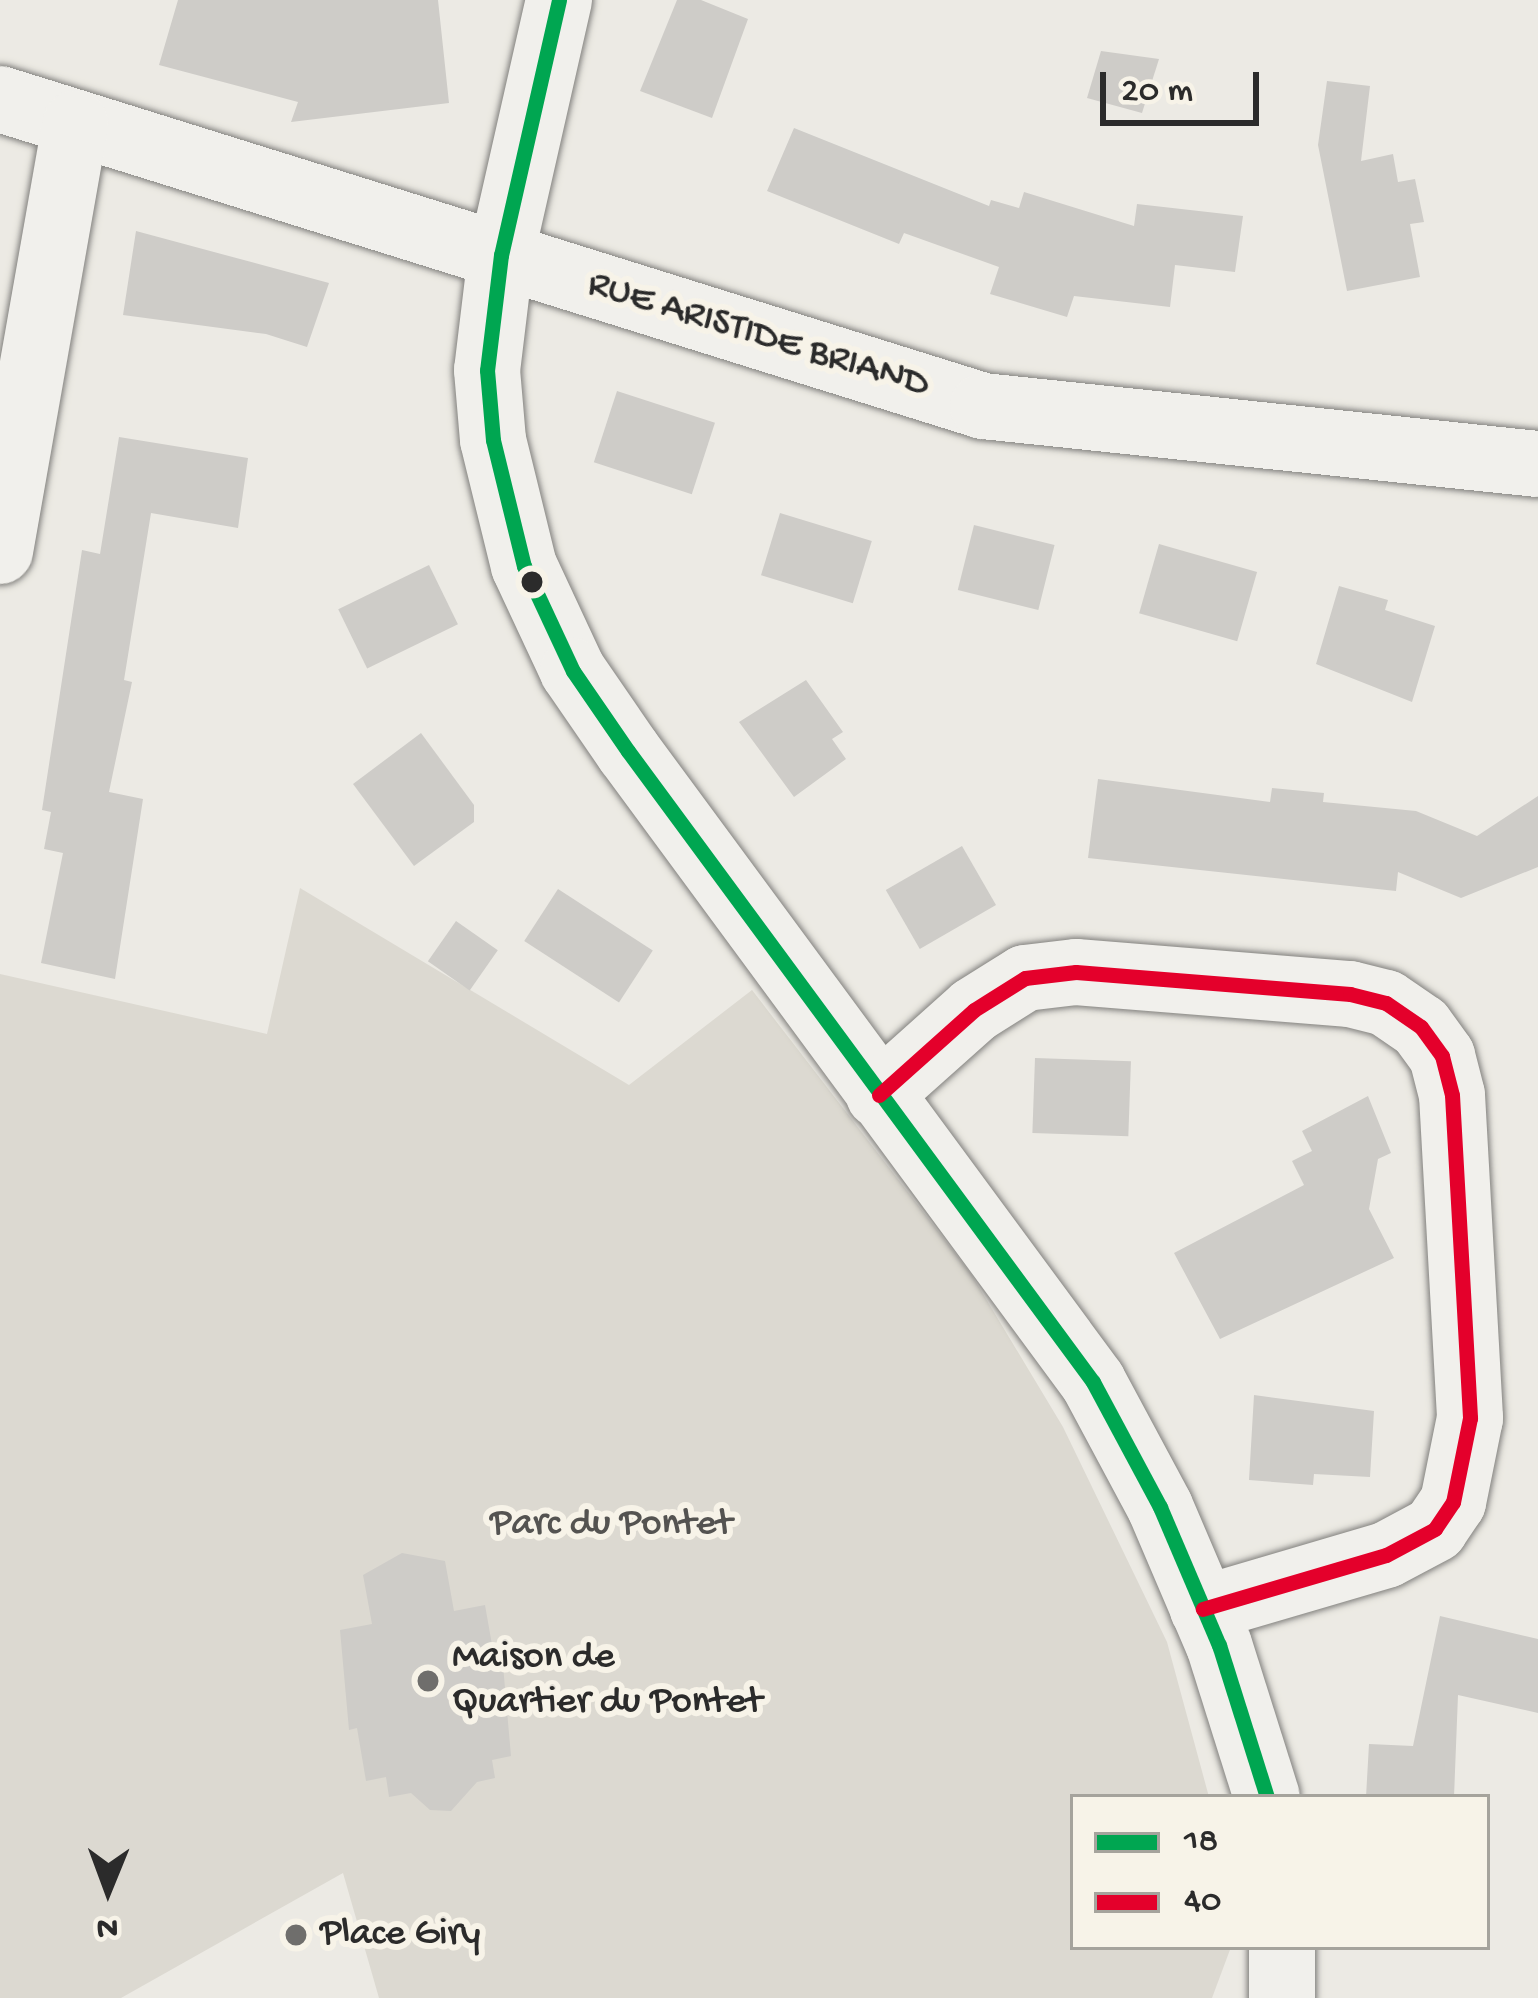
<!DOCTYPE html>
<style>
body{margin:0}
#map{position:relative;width:1538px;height:1998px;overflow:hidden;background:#eceae4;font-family:"Gochi Hand",sans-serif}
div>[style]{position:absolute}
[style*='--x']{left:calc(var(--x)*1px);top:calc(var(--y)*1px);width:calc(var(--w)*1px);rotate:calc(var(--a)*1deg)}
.green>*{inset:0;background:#dcd9d1}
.building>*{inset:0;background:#ceccc8;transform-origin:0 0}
.roads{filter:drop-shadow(0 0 3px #82817e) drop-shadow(0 0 3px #82817e)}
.minor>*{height:66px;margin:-33px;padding:0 33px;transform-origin:33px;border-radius:33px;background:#f1f0ec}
.bus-1>*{height:15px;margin:-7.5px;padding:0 7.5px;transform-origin:7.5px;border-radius:7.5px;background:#00a651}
.bus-2>*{height:15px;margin:-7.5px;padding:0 7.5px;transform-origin:7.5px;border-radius:7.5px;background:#e4002b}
.dots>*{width:33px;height:33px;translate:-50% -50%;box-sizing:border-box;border:6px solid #f7f3e8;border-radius:50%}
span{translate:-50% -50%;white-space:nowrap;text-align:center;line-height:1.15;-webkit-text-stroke:12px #f7f3e8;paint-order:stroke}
.street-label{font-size:39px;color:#2b2b2b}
.park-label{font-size:39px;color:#545351}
.poi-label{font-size:39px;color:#2b2b2b}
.left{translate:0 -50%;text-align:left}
.legend{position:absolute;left:1070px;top:1794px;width:420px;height:156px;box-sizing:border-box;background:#f7f3e8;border:3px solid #a5a39c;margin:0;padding:15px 21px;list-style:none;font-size:36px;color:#2b2b2b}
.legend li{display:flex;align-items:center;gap:24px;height:60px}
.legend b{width:60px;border:3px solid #a5a39c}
.north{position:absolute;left:48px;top:1830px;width:120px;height:120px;-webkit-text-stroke:9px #f7f3e8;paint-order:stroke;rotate:181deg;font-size:33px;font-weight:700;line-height:48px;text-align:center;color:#2b2b2b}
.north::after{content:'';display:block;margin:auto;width:42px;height:54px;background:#2b2b2b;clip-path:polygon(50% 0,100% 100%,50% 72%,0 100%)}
.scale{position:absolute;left:1100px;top:72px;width:159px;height:54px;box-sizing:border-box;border:6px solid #2b2b2b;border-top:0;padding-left:15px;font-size:36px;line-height:42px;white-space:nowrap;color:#2b2b2b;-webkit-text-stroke:9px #f7f3e8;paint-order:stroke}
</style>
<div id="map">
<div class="green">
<i style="clip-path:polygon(300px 888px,629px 1085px,752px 990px,971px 1274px,1063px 1427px,1167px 1642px,1209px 1797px,1073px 1797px,1073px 1947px,1231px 1947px,1212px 1998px,379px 1998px,343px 1873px,121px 1998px,0 1998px,0 974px,267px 1034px)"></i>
</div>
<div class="building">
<i style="clip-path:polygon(178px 0,438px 0,449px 103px,291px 122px,298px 102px,159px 65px)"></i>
<i style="clip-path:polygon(677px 0,701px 0,748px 19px,712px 118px,640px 91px)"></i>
<i style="clip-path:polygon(1101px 51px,1159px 59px,1142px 113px,1087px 98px)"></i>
<i style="clip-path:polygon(1327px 81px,1370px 86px,1361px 161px,1393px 154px,1398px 182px,1415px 179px,1424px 222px,1410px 224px,1420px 277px,1347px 291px,1318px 145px)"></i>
<i style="clip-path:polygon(794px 128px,989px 206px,991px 200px,1019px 208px,1024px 192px,1134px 226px,1137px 204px,1243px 216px,1235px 272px,1175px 265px,1170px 307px,1074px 296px,1067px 317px,990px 294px,999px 267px,904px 233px,899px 244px,767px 191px)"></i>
<i style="clip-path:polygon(136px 231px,329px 283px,307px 347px,266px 334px,123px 315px)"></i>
<i style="left:617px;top:391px;width:103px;height:75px;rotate:18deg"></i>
<i style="clip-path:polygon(119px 437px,248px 458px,238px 528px,151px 513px,124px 680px,132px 682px,109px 792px,143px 799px,115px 979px,41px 963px,63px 853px,44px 849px,51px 812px,42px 810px,82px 550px,100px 554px)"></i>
<i style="left:780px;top:513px;width:96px;height:65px;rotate:17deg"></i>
<i style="left:974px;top:525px;width:83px;height:67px;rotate:14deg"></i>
<i style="left:1159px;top:544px;width:102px;height:72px;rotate:16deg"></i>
<i style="left:429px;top:565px;width:66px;height:101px;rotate:64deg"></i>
<i style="clip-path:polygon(1339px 586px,1388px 600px,1385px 610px,1435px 626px,1412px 702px,1316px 664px)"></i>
<i style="clip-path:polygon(806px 680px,843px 732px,832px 739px,846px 759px,794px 797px,739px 722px)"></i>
<i style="clip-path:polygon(421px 733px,474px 805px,474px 822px,414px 866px,353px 784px)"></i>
<i style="clip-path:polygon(1098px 779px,1270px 802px,1272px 788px,1324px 793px,1323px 802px,1416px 811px,1477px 836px,1538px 796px,1538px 867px,1461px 898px,1398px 872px,1396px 891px,1088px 858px)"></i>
<i style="left:962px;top:846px;width:68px;height:88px;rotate:60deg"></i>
<i style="left:558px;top:889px;width:113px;height:62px;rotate:33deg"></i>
<i style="left:456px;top:921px;width:51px;height:49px;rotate:35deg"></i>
<i style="left:1035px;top:1058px;width:96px;height:75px;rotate:2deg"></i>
<i style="clip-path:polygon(1368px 1096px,1391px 1153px,1378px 1159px,1369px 1209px,1394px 1258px,1220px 1339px,1174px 1253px,1304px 1185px,1292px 1161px,1312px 1151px,1302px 1131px)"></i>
<i style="clip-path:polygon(1254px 1395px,1374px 1411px,1370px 1477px,1314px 1474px,1313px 1485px,1249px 1480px)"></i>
<i style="clip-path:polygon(402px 1553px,445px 1561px,454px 1611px,485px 1605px,494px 1656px,502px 1654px,511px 1756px,492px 1760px,495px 1778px,477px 1782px,451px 1811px,430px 1810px,411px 1793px,389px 1797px,386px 1777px,366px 1781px,357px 1728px,349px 1730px,340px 1630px,372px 1624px,363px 1575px)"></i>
<i style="clip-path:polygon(1440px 1616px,1538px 1639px,1538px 1713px,1458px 1695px,1454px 1797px,1366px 1797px,1369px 1744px,1413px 1746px)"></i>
</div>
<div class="roads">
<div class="minor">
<i style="--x:559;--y:0;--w:262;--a:102.8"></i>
<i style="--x:501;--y:255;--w:116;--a:96.9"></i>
<i style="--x:487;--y:370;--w:70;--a:85.1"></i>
<i style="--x:493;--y:440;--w:130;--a:76.2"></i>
<i style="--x:524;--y:566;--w:116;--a:65"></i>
<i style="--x:573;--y:671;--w:97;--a:55.5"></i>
<i style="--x:628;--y:751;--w:784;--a:53.61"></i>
<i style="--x:1093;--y:1382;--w:142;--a:61.8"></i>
<i style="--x:1160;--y:1507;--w:150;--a:66.9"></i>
<i style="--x:1219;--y:1645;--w:159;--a:72.5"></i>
<i style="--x:0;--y:99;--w:1030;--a:17.34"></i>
<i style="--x:983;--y:406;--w:558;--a:5.97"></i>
<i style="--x:0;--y:551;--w:434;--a:-80"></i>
<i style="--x:879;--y:1095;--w:127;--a:-41.8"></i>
<i style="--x:974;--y:1010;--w:60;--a:-32.1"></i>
<i style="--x:1025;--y:978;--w:51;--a:-6.7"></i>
<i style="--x:1076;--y:972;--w:275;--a:4.6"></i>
<i style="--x:1350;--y:994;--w:37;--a:14"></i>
<i style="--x:1386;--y:1003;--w:42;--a:34.4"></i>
<i style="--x:1421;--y:1027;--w:36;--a:54"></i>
<i style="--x:1442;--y:1056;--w:40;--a:75.6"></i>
<i style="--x:1452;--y:1095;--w:324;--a:86.8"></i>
<i style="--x:1470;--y:1418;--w:86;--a:101.4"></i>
<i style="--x:1453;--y:1502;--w:32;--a:124"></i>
<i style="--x:1435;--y:1529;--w:55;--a:152"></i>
<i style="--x:1386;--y:1555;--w:191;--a:163.6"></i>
<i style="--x:1282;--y:1947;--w:51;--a:90"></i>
</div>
</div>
<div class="bus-1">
<i style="--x:559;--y:0;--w:262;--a:102.8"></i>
<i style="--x:501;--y:255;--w:116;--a:96.9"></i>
<i style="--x:487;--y:370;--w:70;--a:85.1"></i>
<i style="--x:493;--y:440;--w:130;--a:76.2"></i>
<i style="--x:524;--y:566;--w:116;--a:65"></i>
<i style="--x:573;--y:671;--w:97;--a:55.5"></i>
<i style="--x:628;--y:751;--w:784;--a:53.61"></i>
<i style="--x:1093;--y:1382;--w:142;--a:61.8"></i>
<i style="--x:1160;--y:1507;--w:150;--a:66.9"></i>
<i style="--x:1219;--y:1645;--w:159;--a:72.5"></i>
</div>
<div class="bus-2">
<i style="--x:879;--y:1095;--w:127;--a:-41.8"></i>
<i style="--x:974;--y:1010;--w:60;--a:-32.1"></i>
<i style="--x:1025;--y:978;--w:51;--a:-6.7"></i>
<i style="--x:1076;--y:972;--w:275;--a:4.6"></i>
<i style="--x:1350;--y:994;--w:37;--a:14"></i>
<i style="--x:1386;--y:1003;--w:42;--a:34.4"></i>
<i style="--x:1421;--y:1027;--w:36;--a:54"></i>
<i style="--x:1442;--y:1056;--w:40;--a:75.6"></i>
<i style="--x:1452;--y:1095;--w:324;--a:86.8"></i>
<i style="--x:1470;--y:1418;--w:86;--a:101.4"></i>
<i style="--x:1453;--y:1502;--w:32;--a:124"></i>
<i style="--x:1435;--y:1529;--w:55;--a:152"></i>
<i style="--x:1386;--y:1555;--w:191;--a:163.6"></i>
</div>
<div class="dots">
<i style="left:532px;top:582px;background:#2b2b2b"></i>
<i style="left:428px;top:1681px;background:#6f6e6c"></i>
<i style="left:296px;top:1935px;background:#6f6e6c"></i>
</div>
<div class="street-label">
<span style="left:758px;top:336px;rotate:17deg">RUE ARISTIDE BRIAND</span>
</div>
<div class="park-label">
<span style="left:611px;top:1525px">Parc du Pontet</span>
</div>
<div class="poi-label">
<span class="left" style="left:452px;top:1681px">Maison de<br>Quartier du Pontet</span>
<span class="left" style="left:320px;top:1935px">Place Giry</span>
</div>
<ul class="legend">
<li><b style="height:15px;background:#00a651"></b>18</li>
<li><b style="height:15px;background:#e4002b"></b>40</li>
</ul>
<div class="north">N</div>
<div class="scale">20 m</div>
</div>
